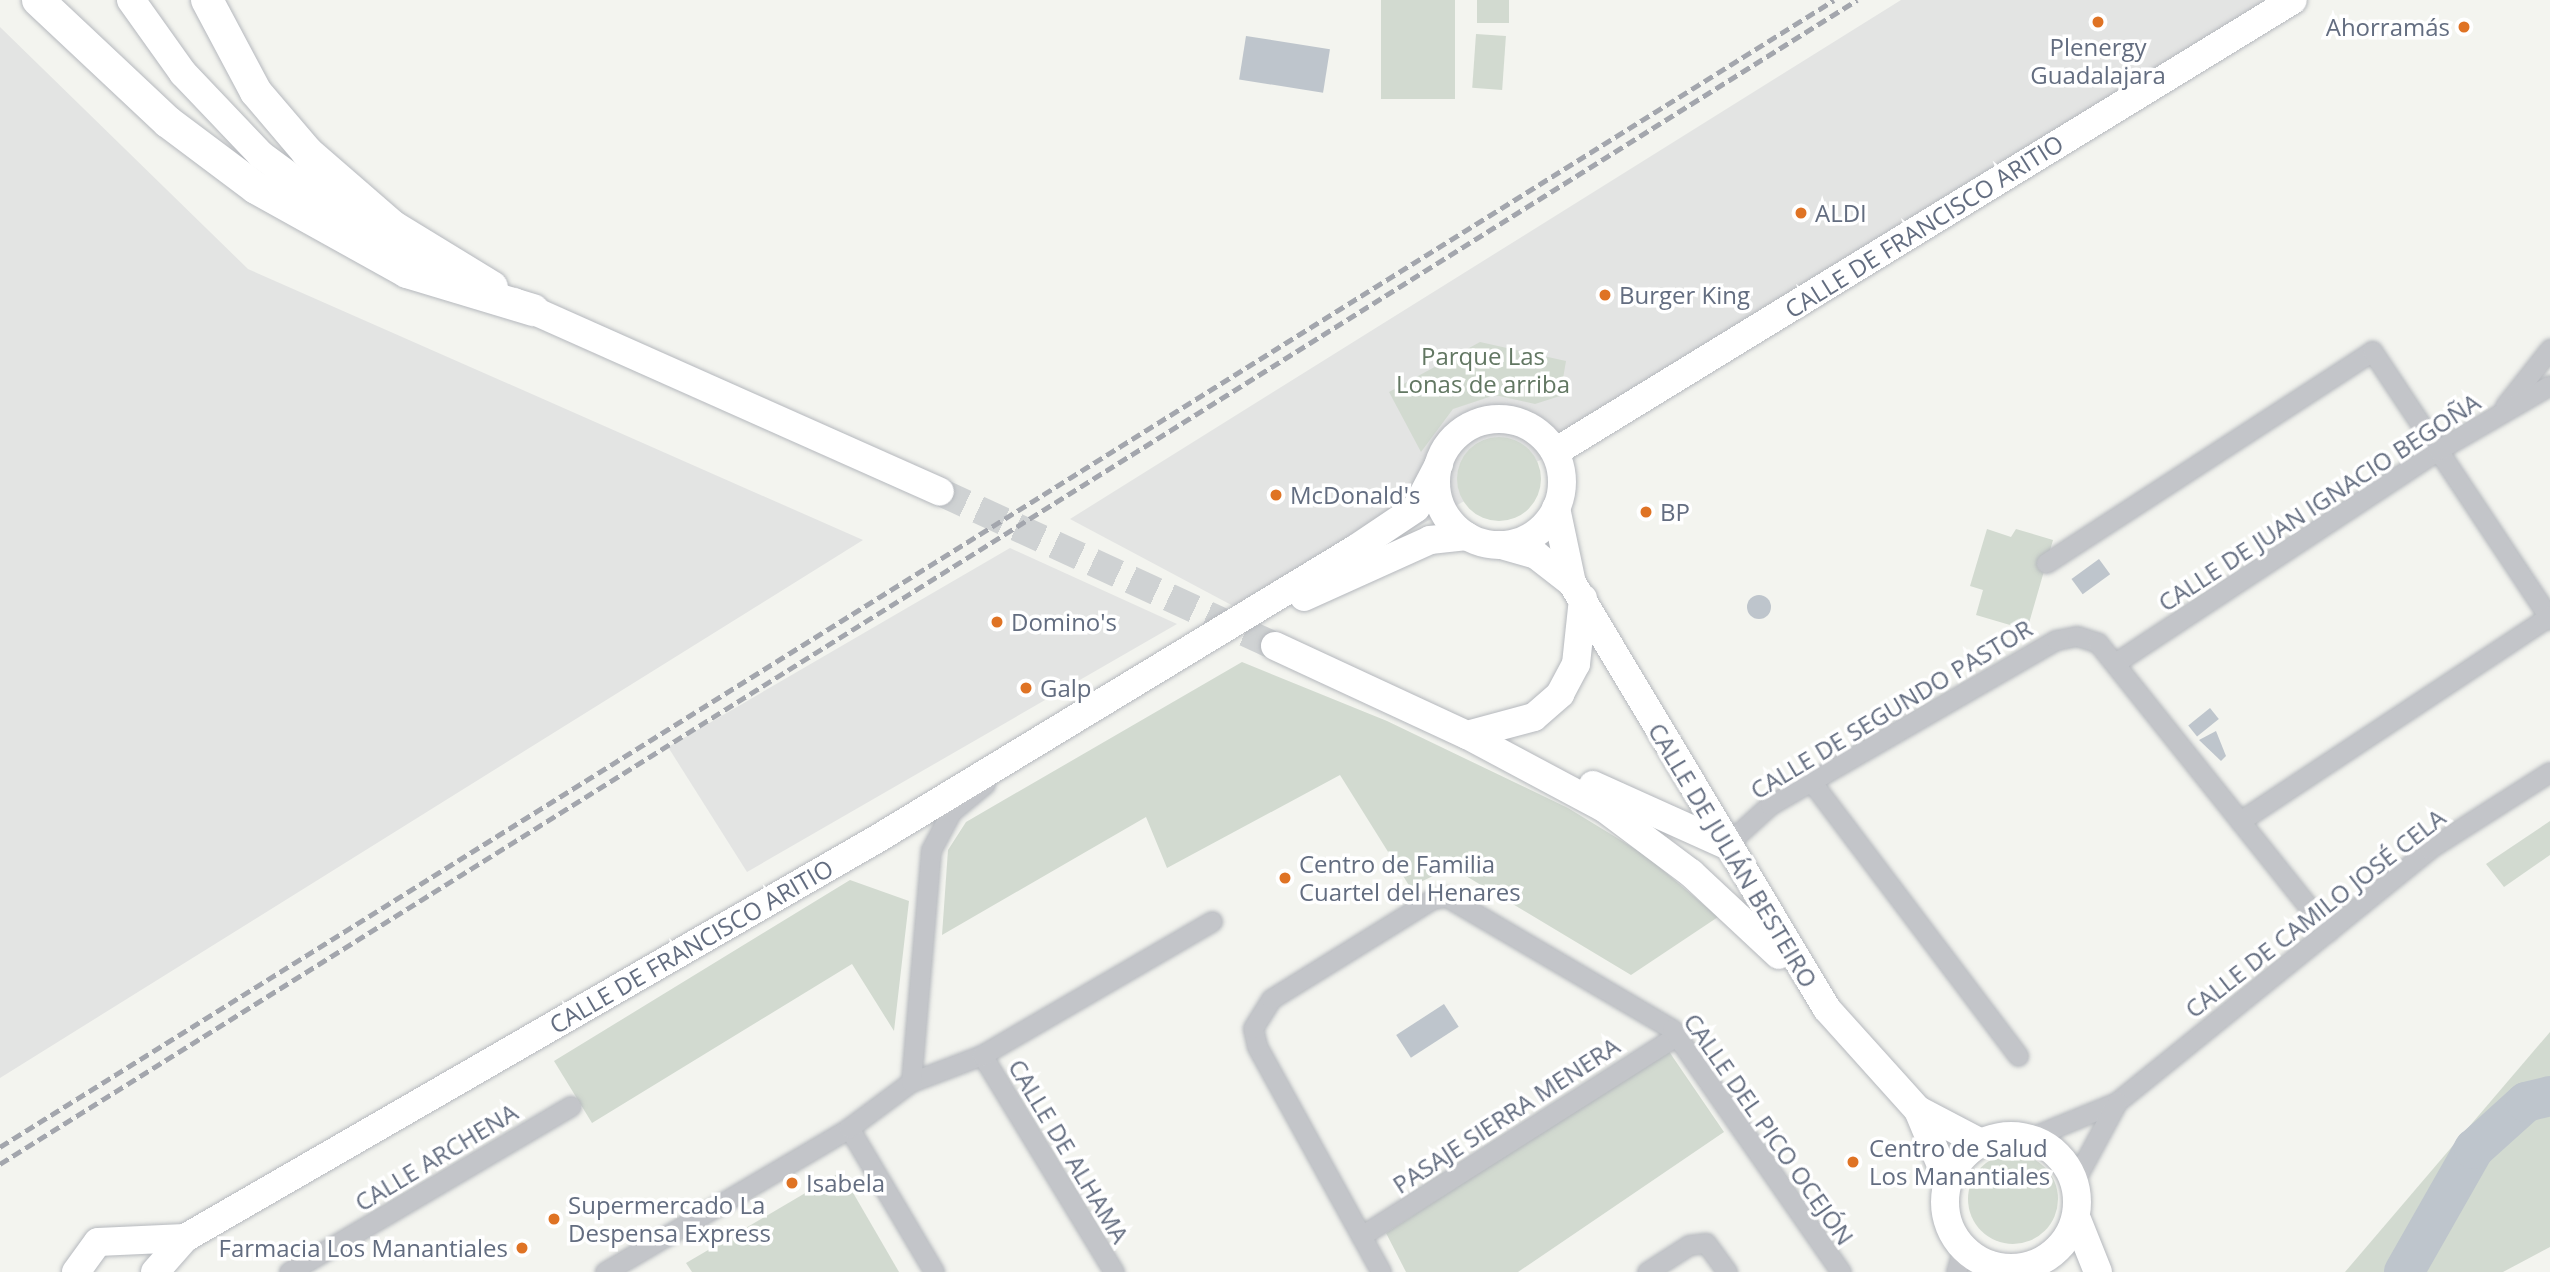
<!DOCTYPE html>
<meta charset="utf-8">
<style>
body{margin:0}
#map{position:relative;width:2550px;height:1272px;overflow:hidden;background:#f3f4ef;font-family:"Open Sans",sans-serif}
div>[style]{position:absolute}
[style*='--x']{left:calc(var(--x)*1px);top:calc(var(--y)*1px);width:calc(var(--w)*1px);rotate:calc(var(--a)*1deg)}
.built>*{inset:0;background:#e3e4e3}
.green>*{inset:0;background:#d2dad0;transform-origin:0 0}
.round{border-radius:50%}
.water>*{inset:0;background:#bec5cc;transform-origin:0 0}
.river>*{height:40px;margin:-20px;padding:0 20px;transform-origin:20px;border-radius:20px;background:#bec5cc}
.secondary-tunnel>*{height:28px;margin-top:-14px;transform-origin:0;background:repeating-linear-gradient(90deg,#cfd2d3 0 28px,transparent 0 42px)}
.roads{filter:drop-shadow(0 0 2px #b5b8bd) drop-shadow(0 0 2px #b5b8bd)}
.street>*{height:19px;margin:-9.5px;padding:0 9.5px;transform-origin:9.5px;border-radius:9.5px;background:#c3c5c9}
.secondary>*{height:28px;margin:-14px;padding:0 14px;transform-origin:14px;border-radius:14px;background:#fff}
.secondary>.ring{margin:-14px;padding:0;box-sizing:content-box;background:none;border:28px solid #fff;border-radius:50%}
.primary>*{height:32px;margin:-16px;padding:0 16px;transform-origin:16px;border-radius:16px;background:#fff}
.rail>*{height:5px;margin-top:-2.5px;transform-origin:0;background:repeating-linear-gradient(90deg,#a3a6ad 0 10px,transparent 0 15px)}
.dots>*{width:19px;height:19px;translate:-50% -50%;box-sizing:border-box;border:4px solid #fff;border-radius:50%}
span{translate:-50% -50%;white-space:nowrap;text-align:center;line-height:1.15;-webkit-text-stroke:7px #fff;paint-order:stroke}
.poi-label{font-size:24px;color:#636d80}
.right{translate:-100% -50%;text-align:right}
.left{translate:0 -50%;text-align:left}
.street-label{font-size:24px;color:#636d80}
.park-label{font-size:24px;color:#627762}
</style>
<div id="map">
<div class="built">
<i style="clip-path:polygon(1901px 0,2287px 0,1555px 452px,1252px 616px,1070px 519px)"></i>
<i style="clip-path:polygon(0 27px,248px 269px,863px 540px,0 1078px)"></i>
<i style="clip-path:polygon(1010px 548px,1177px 624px,747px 872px,668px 747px)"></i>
</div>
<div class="green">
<i style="left:1381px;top:0;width:74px;height:99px"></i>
<i style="left:1477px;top:0;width:32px;height:23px"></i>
<i style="left:1476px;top:34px;width:30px;height:54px;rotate:4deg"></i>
<i style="clip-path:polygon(1480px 342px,1566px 361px,1560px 396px,1535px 404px,1495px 395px,1453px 409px,1421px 452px,1389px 392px)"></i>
<i class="round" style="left:1457px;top:437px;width:84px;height:84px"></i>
<i style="clip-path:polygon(1987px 529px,2011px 537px,2016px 529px,2053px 540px,2027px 630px,1976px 615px,1983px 590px,1970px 586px)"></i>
<i style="clip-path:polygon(1242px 662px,1387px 721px,1568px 808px,1645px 855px,1718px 917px,1631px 975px,1466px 876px,1433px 876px,1410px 887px,1340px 775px,1167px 868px,1146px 817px,942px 935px,948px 850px,966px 822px)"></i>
<i style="clip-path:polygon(2550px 821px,2550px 855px,2504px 887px,2486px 864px)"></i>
<i style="clip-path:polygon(850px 880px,909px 901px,894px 1031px,852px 964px,592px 1123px,554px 1061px)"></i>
<i style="clip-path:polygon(2550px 1032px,2550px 1247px,2503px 1272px,2345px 1272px)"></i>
<i style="clip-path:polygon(1668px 1050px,1724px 1132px,1518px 1272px,1406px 1272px,1386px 1233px)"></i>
<i class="round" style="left:1968px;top:1154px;width:90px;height:90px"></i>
<i style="clip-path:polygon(841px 1172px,899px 1272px,692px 1272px,686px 1263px)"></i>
</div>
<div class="water">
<i style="left:1246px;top:36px;width:85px;height:44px;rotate:9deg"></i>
<i style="left:2099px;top:559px;width:19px;height:34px;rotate:54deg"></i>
<i class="round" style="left:1747px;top:595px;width:24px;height:24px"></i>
<i style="left:2210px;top:708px;width:14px;height:28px;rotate:51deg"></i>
<i style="clip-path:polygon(2216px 731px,2226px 756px,2221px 761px,2199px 740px)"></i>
<i style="left:1444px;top:1004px;width:27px;height:57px;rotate:57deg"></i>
</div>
<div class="river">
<i style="--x:2404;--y:1272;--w:142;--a:-60.4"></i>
<i style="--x:2474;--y:1149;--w:70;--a:-42.1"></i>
<i style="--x:2526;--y:1102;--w:25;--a:-14"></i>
</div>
<div class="secondary-tunnel">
<i style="--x:940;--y:492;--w:369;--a:24.7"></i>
</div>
<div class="roads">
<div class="street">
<i style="--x:2505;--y:406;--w:73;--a:-51.7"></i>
<i style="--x:2046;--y:563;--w:389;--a:-33"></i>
<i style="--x:2372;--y:351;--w:322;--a:56.4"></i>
<i style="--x:2115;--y:663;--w:387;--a:-33.4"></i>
<i style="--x:2438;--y:450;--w:129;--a:-30.1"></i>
<i style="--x:1814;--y:785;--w:339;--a:53"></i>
<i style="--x:2240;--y:821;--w:372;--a:-33.5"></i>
<i style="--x:1726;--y:845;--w:59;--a:-42.3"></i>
<i style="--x:1770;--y:805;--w:330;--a:-30"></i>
<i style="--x:2056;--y:640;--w:21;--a:-11"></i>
<i style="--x:2077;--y:636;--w:22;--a:18"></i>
<i style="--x:2098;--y:643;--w:369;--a:51.4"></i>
<i style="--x:982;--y:1055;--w:254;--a:58.7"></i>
<i style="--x:911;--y:1082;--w:76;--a:-20.8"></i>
<i style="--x:982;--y:1055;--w:266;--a:-30.2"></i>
<i style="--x:849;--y:1128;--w:167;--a:59.4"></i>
<i style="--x:2029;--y:1138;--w:95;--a:-22.2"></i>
<i style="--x:2117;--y:1102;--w:402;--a:-39"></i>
<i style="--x:2429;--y:849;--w:143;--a:-32.5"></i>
<i style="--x:2074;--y:1182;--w:91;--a:-61.7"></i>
<i style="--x:1361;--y:1236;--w:373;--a:-32.4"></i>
<i style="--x:289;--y:1272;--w:327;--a:-30.5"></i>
<i style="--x:605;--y:1272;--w:283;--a:-30.5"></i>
<i style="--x:849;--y:1128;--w:77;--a:-36.6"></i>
<i style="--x:911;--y:1082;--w:233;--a:-85.1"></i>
<i style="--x:931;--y:850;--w:43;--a:-62.2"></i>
<i style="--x:951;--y:812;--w:44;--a:-39.5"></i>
<i style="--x:1381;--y:1272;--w:258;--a:-118.8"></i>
<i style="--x:1257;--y:1046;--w:18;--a:-103"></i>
<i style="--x:1253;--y:1028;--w:34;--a:-58"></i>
<i style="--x:1271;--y:999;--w:190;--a:-31.8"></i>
<i style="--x:1432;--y:899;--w:15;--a:-8"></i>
<i style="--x:1447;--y:897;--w:261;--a:30.4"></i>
<i style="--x:1672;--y:1029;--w:296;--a:55.2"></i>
<i style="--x:1647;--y:1272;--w:50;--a:-32.7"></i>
<i style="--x:1689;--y:1245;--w:17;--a:-7"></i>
<i style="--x:1706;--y:1243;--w:36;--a:54"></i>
<i style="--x:1956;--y:1272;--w:25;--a:-74"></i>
<i style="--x:1999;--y:1272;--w:6;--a:-39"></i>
</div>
<div class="secondary">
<i style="--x:131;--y:0;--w:90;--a:54.5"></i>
<i style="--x:183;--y:73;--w:113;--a:46.4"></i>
<i style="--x:261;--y:155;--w:113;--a:36.4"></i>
<i style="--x:352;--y:222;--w:70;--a:27.3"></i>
<i style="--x:514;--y:302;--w:466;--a:24"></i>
<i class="ring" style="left:1436px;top:419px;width:98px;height:98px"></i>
<i style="--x:1555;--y:452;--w:865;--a:-31.49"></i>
<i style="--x:1556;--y:508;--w:77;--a:78"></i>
<i style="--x:1505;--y:546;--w:32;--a:16"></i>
<i style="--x:1536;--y:555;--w:46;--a:37.9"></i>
<i style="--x:1572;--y:583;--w:496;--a:59.1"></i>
<i style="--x:1827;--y:1009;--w:136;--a:48"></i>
<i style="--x:1918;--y:1110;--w:71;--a:27.6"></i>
<i style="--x:1304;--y:597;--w:138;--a:-24.3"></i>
<i style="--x:1430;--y:540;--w:37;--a:-6"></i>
<i style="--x:1275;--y:646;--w:212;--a:24.9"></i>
<i style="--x:1467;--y:735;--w:155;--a:28.1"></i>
<i style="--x:1604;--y:808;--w:109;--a:36.8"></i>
<i style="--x:1691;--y:873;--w:120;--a:43"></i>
<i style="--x:1467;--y:735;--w:69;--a:-15"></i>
<i style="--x:1534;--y:717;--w:35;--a:-41"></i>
<i style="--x:1560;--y:694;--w:34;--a:-62"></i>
<i style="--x:1576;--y:664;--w:66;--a:-83.9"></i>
<i style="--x:1593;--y:785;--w:146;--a:24.3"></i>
<i style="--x:1918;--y:1110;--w:78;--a:67.4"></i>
<i class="ring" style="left:1945px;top:1136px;width:104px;height:104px"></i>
<i style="--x:2076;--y:1217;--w:59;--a:68.2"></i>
<i style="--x:76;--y:1272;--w:37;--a:-54"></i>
<i style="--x:98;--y:1242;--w:87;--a:-2.6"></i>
<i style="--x:155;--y:1272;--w:45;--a:-48.6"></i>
<i style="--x:185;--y:1238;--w:799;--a:-29.97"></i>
<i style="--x:877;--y:839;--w:559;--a:-31.24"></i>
<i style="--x:1355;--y:549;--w:73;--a:-33.9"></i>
<i style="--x:1416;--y:508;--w:50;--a:-62.4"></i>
</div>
<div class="primary">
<i style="--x:38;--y:0;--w:178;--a:43.2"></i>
<i style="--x:168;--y:122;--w:110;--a:36.9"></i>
<i style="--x:256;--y:188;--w:173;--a:29.1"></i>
<i style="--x:407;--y:272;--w:132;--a:16.8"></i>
<i style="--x:207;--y:0;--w:104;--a:62"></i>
<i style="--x:256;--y:92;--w:79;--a:49.6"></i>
<i style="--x:307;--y:152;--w:113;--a:41"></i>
<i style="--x:392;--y:226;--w:117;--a:31.4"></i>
</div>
</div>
<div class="rail">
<i style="--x:0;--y:1147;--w:2163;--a:-32.02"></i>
<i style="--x:0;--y:1164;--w:2192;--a:-32.08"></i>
</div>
<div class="dots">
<i style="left:2098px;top:22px;background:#df7324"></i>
<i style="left:2464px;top:27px;background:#df7324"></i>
<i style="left:1801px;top:213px;background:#df7324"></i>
<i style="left:1605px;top:295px;background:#df7324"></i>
<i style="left:1276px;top:495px;background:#df7324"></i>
<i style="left:1646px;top:512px;background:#df7324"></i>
<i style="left:997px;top:622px;background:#df7324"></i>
<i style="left:1026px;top:688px;background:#df7324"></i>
<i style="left:1285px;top:878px;background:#df7324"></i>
<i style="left:1853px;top:1162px;background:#df7324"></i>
<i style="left:792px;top:1183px;background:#df7324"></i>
<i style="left:554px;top:1219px;background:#df7324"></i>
<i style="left:522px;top:1248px;background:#df7324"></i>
</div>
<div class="poi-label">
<span class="right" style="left:2450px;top:27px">Ahorramás</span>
<span style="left:2098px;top:61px">Plenergy<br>Guadalajara</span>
<span class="left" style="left:1815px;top:213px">ALDI</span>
<span class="left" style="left:1619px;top:295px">Burger King</span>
<span class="left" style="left:1290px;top:495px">McDonald's</span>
<span class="left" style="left:1660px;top:512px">BP</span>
<span class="left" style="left:1011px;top:622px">Domino's</span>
<span class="left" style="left:1040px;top:688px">Galp</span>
<span class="left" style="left:1299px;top:878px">Centro de Familia<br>Cuartel del Henares</span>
<span class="left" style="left:1869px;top:1162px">Centro de Salud<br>Los Manantiales</span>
<span class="left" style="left:806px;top:1183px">Isabela</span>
<span class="left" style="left:568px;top:1219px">Supermercado La<br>Despensa Express</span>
<span class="right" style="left:508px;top:1248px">Farmacia Los Manantiales</span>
</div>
<div class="street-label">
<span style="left:1924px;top:226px;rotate:-32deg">CALLE DE FRANCISCO ARITIO</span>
<span style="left:2319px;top:502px;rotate:-33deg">CALLE DE JUAN IGNACIO BEGOÑA</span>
<span style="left:1891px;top:709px;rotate:-31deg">CALLE DE SEGUNDO PASTOR</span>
<span style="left:1733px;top:855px;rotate:59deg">CALLE DE JULIÁN BESTEIRO</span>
<span style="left:2315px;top:913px;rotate:-38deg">CALLE DE CAMILO JOSÉ CELA</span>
<span style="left:691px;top:946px;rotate:-30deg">CALLE DE FRANCISCO ARITIO</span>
<span style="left:1506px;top:1115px;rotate:-33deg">PASAJE SIERRA MENERA</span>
<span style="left:1769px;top:1129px;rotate:55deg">CALLE DEL PICO OCEJÓN</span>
<span style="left:1069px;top:1151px;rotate:59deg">CALLE DE ALHAMA</span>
<span style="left:436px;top:1157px;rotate:-31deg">CALLE ARCHENA</span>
</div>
<div class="park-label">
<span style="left:1483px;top:370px">Parque Las<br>Lonas de arriba</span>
</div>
</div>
